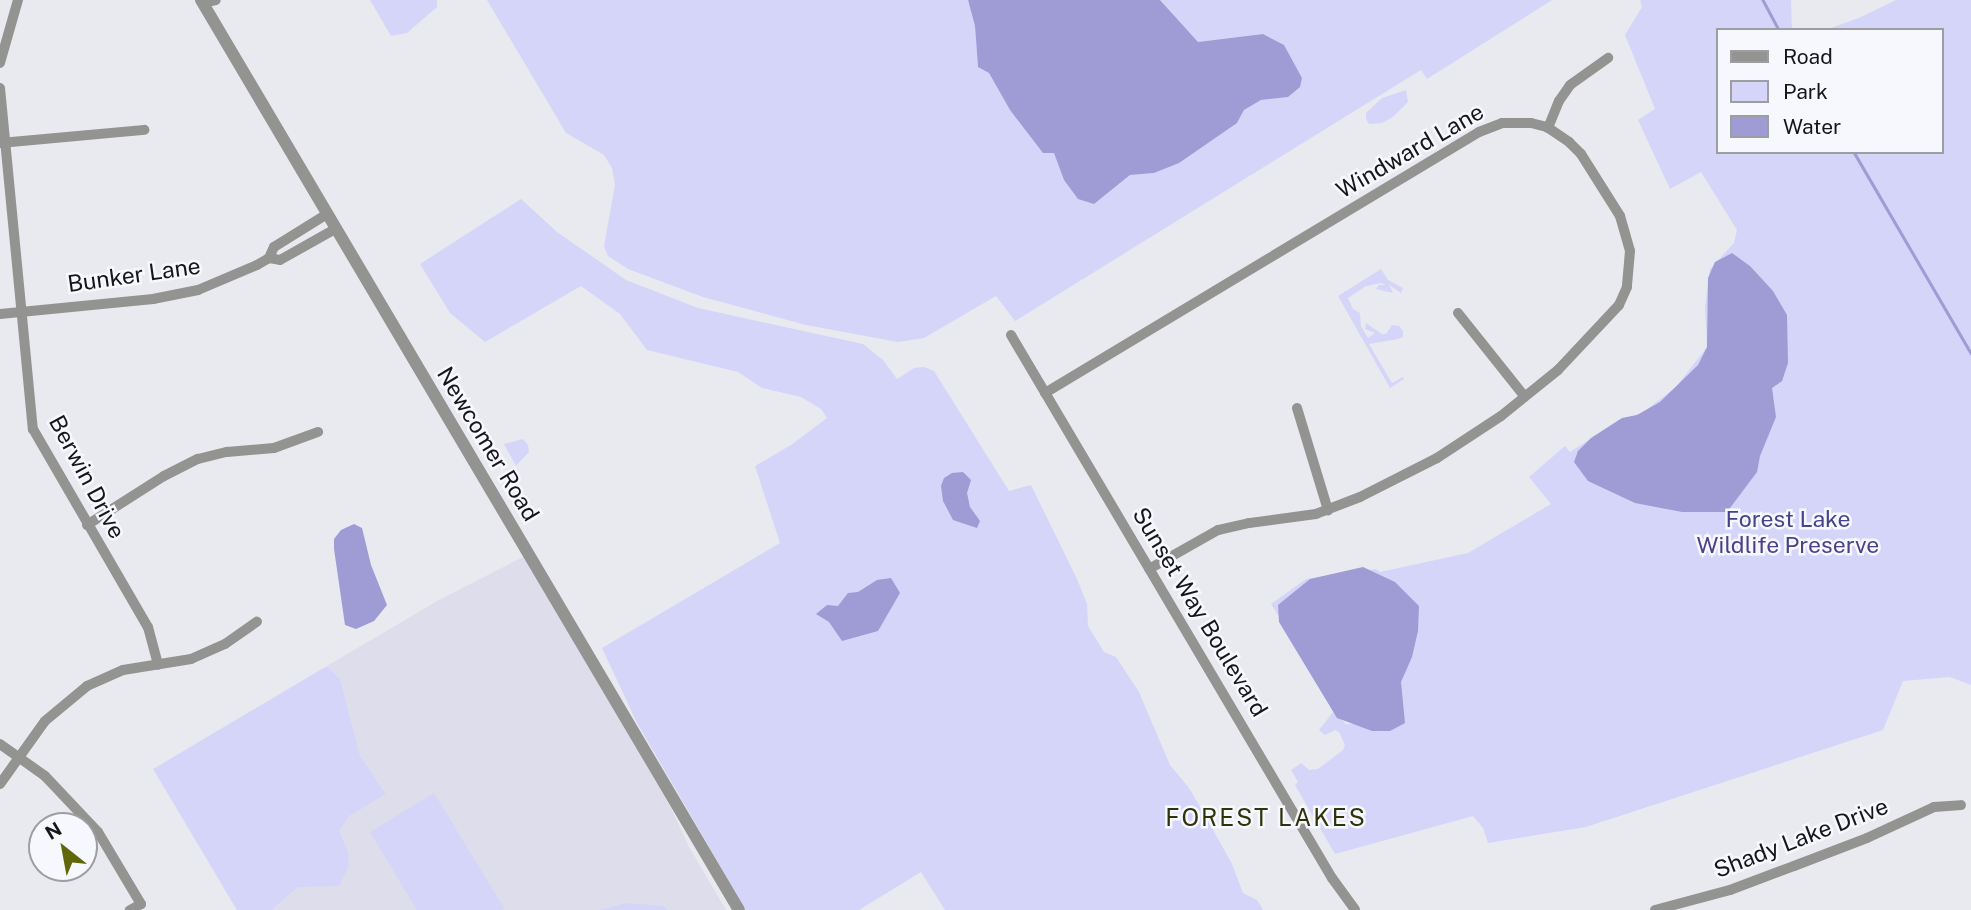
<!DOCTYPE html>
<style>
body{margin:0}
#map{position:relative;width:1971px;height:910px;overflow:hidden;background:#e9e9f0;font-family:"Public Sans",sans-serif}
div>[style]{position:absolute}
[style*='--x']{left:calc(var(--x)*1px);top:calc(var(--y)*1px);width:calc(var(--w)*1px);rotate:calc(var(--a)*1deg)}
.built>*{inset:0;background:#ddddeb}
.green>*{inset:0;background:#d5d5f9}
.water>*{inset:0;background:#9e9bd5}
.stream>*{height:2.5px;margin:-1.25px;padding:0 1.25px;transform-origin:1.25px;border-radius:1.25px;background:#9e9bd5}
.minor>*{height:10px;margin:-5px;padding:0 5px;transform-origin:5px;border-radius:5px;background:#939491}
.tertiary>*{height:12px;margin:-6px;padding:0 6px;transform-origin:6px;border-radius:6px;background:#939491}
span{translate:-50% -50%;white-space:nowrap;text-align:center;line-height:1.15;-webkit-text-stroke:5px #f7f7fe;paint-order:stroke}
.street-label{font-size:23px;color:#161618}
.park-label{font-size:23px;color:#4a4289}
.neighbourhood-label{font-size:24px;color:#2f330a;letter-spacing:2px}
.legend{position:absolute;left:1716px;top:28px;width:228px;height:126px;box-sizing:border-box;background:#f7f7fe;border:2px solid #9d9da2;margin:0;padding:9px 12px;list-style:none;font-size:21px;color:#161618}
.legend li{display:flex;align-items:center;gap:14px;height:35px}
.legend b{width:35px;border:2px solid #9d9da2}
.north{position:absolute;left:28px;top:812px;width:70px;height:70px;box-sizing:border-box;background:#f7f7fe;border:2px solid #9d9da2;border-radius:50%;rotate:329deg;font-size:19px;font-weight:700;line-height:28px;text-align:center;color:#161618}
.north::after{content:'';display:block;margin:auto;width:24px;height:32px;background:#5f6709;clip-path:polygon(50% 0,100% 100%,50% 72%,0 100%)}
</style>
<div id="map">
<div class="built">
<i style="clip-path:polygon(525px 556px,671px 808px,689px 847px,726px 910px,237px 910px,224px 888px,386px 794px,360px 755px,340px 679px,327px 666px,439px 600px)"></i>
</div>
<div class="green">
<i style="clip-path:polygon(370px 0,437px 0,437px 7px,407px 33px,391px 36px)"></i>
<i style="clip-path:polygon(487px 0,968px 0,975px 26px,978px 67px,989px 73px,1010px 110px,1054px 152px,1064px 180px,1094px 204px,1130px 175px,1154px 173px,1237px 123px,1244px 110px,1261px 100px,1288px 97px,1302px 78px,1283px 45px,1263px 34px,1198px 42px,1160px 0,1552px 0,1427px 79px,1421px 70px,1015px 321px,996px 296px,924px 338px,898px 342px,806px 325px,703px 297px,628px 269px,608px 256px,604px 246px,615px 185px,612px 168px,604px 155px,566px 133px)"></i>
<i style="clip-path:polygon(1640px 0,1791px 0,1792px 30px,1717px 30px,1717px 152px,1941px 152px,1941px 30px,1825px 30px,1859px 18px,1896px 0,1971px 0,1971px 685px,1950px 677px,1903px 681px,1883px 730px,1586px 827px,1488px 843px,1483px 828px,1473px 816px,1335px 854px,1295px 785px,1298px 782px,1291px 770px,1301px 763px,1309px 770px,1318px 769px,1343px 750px,1345px 745px,1339px 732px,1335px 730px,1325px 735px,1319px 730px,1333px 712px,1346px 724px,1359px 724px,1372px 731px,1385px 730px,1381px 723px,1345px 721px,1271px 604px,1306px 579px,1376px 569px,1380px 572px,1468px 553px,1551px 504px,1529px 477px,1565px 446px,1570px 452px,1620px 420px,1642px 413px,1676px 387px,1707px 347px,1705px 307px,1710px 269px,1734px 243px,1737px 230px,1701px 172px,1670px 189px,1638px 120px,1655px 109px,1625px 35px,1642px 7px)"></i>
<i style="clip-path:polygon(1406px 90px,1408px 102px,1393px 117px,1382px 123px,1369px 124px,1366px 119px,1366px 113px,1382px 98px)"></i>
<i style="clip-path:polygon(521px 199px,557px 232px,626px 280px,698px 308px,863px 344px,883px 360px,897px 379px,914px 368px,924px 367px,934px 371px,1009px 491px,1031px 485px,1077px 579px,1087px 604px,1088px 626px,1104px 652px,1116px 657px,1139px 692px,1170px 765px,1189px 788px,1207px 819px,1232px 864px,1243px 893px,1257px 900px,1263px 910px,945px 910px,921px 872px,859px 910px,746px 910px,637px 723px,602px 648px,780px 543px,755px 466px,791px 445px,827px 418px,821px 409px,801px 397px,762px 388px,738px 372px,647px 350px,620px 314px,581px 286px,485px 342px,450px 313px,420px 264px)"></i>
<i style="clip-path:polygon(1381px 269px,1388px 280px,1403px 288px,1401px 293px,1389px 285px,1393px 293px,1376px 289px,1379px 285px,1386px 285px,1381px 283px,1366px 286px,1348px 298px,1353px 309px,1360px 313px,1361px 326px,1368px 338px,1375px 333px,1365px 329px,1366px 323px,1382px 334px,1386px 334px,1392px 325px,1399px 326px,1403px 331px,1403px 337px,1398px 339px,1369px 344px,1392px 383px,1403px 377px,1404px 379px,1390px 388px,1338px 296px)"></i>
<i style="clip-path:polygon(523px 439px,528px 445px,529px 452px,516px 466px,504px 444px)"></i>
<i style="clip-path:polygon(327px 666px,340px 679px,360px 755px,386px 794px,349px 816px,339px 831px,348px 852px,349px 865px,339px 886px,298px 887px,271px 910px,237px 910px,153px 769px)"></i>
<i style="clip-path:polygon(434px 793px,504px 908px,500px 910px,417px 910px,370px 832px)"></i>
<i style="clip-path:polygon(627px 903px,663px 906px,669px 910px,600px 910px)"></i>
</div>
<div class="water">
<i style="clip-path:polygon(968px 0,1160px 0,1198px 42px,1263px 34px,1284px 45px,1302px 78px,1300px 87px,1288px 97px,1261px 100px,1244px 110px,1237px 123px,1179px 163px,1154px 173px,1130px 175px,1094px 204px,1078px 199px,1064px 180px,1054px 153px,1043px 153px,1010px 110px,989px 73px,978px 67px,975px 26px)"></i>
<i style="clip-path:polygon(1732px 253px,1750px 266px,1773px 291px,1787px 315px,1788px 363px,1782px 381px,1772px 388px,1776px 417px,1760px 456px,1757px 472px,1727px 512px,1682px 512px,1635px 503px,1588px 481px,1574px 462px,1578px 451px,1591px 438px,1622px 418px,1637px 415px,1660px 402px,1698px 365px,1707px 347px,1708px 278px,1715px 262px)"></i>
<i style="clip-path:polygon(963px 472px,971px 480px,967px 493px,970px 507px,980px 521px,977px 528px,953px 520px,943px 501px,941px 486px,944px 478px,952px 473px)"></i>
<i style="clip-path:polygon(354px 524px,362px 528px,371px 565px,387px 605px,374px 621px,356px 629px,345px 625px,334px 549px,334px 539px,341px 530px)"></i>
<i style="clip-path:polygon(1363px 567px,1395px 582px,1419px 606px,1418px 631px,1412px 657px,1401px 682px,1405px 723px,1390px 731px,1372px 731px,1337px 718px,1279px 622px,1278px 605px,1310px 579px)"></i>
<i style="clip-path:polygon(891px 578px,900px 593px,878px 631px,842px 641px,829px 622px,816px 614px,827px 605px,838px 606px,848px 593px,858px 592px,877px 580px)"></i>
</div>
<div class="stream">
<i style="--x:1763;--y:0;--w:34;--a:62"></i>
<i style="--x:1854;--y:152;--w:233;--a:59.8"></i>
</div>
<div class="minor">
<i style="--x:203;--y:3;--w:13;--a:-13"></i>
<i style="--x:0;--y:63;--w:66;--a:-74.1"></i>
<i style="--x:0;--y:88;--w:343;--a:84.5"></i>
<i style="--x:33;--y:429;--w:229;--a:59.9"></i>
<i style="--x:148;--y:627;--w:39;--a:75"></i>
<i style="--x:1548;--y:128;--w:29;--a:-68"></i>
<i style="--x:1559;--y:101;--w:19;--a:-55"></i>
<i style="--x:1570;--y:85;--w:47;--a:-35.4"></i>
<i style="--x:0;--y:143;--w:145;--a:-5.2"></i>
<i style="--x:269;--y:258;--w:11;--a:10"></i>
<i style="--x:280;--y:260;--w:63;--a:-29.4"></i>
<i style="--x:1458;--y:313;--w:107;--a:51.4"></i>
<i style="--x:0;--y:314;--w:154;--a:-5.6"></i>
<i style="--x:153;--y:299;--w:46;--a:-11.3"></i>
<i style="--x:198;--y:290;--w:64;--a:-23"></i>
<i style="--x:257;--y:265;--w:14;--a:-30"></i>
<i style="--x:269;--y:258;--w:12;--a:-66"></i>
<i style="--x:274;--y:247;--w:62;--a:-31.9"></i>
<i style="--x:1011;--y:335;--w:631;--a:59.41"></i>
<i style="--x:1332;--y:878;--w:39;--a:54"></i>
<i style="--x:1045;--y:393;--w:506;--a:-31.02"></i>
<i style="--x:1479;--y:132;--w:25;--a:-21"></i>
<i style="--x:1502;--y:123;--w:29;--a:0"></i>
<i style="--x:1531;--y:123;--w:16;--a:14"></i>
<i style="--x:1547;--y:127;--w:27;--a:34"></i>
<i style="--x:1569;--y:142;--w:17;--a:45"></i>
<i style="--x:1581;--y:154;--w:73;--a:57.8"></i>
<i style="--x:1620;--y:216;--w:36;--a:74"></i>
<i style="--x:1630;--y:251;--w:36;--a:95"></i>
<i style="--x:1627;--y:287;--w:20;--a:114"></i>
<i style="--x:1619;--y:305;--w:89;--a:133.2"></i>
<i style="--x:1558;--y:370;--w:73;--a:141.1"></i>
<i style="--x:1501;--y:416;--w:77;--a:146.7"></i>
<i style="--x:1437;--y:458;--w:86;--a:153.1"></i>
<i style="--x:1360;--y:497;--w:47;--a:158.9"></i>
<i style="--x:1316;--y:514;--w:68;--a:172.3"></i>
<i style="--x:1249;--y:523;--w:32;--a:167"></i>
<i style="--x:1218;--y:530;--w:79;--a:150.5"></i>
<i style="--x:1297;--y:408;--w:107;--a:73.1"></i>
<i style="--x:87;--y:525;--w:91;--a:-32.5"></i>
<i style="--x:164;--y:476;--w:38;--a:-27"></i>
<i style="--x:198;--y:459;--w:30;--a:-14"></i>
<i style="--x:227;--y:452;--w:47;--a:-4.9"></i>
<i style="--x:274;--y:448;--w:47;--a:-20"></i>
<i style="--x:0;--y:744;--w:55;--a:35.4"></i>
<i style="--x:45;--y:776;--w:77;--a:46.6"></i>
<i style="--x:98;--y:832;--w:84;--a:59.2"></i>
<i style="--x:141;--y:904;--w:13;--a:151"></i>
<i style="--x:0;--y:784;--w:77;--a:-54.5"></i>
<i style="--x:45;--y:721;--w:55;--a:-39.8"></i>
<i style="--x:87;--y:686;--w:39;--a:-24"></i>
<i style="--x:123;--y:670;--w:69;--a:-9.2"></i>
<i style="--x:191;--y:659;--w:37;--a:-24"></i>
<i style="--x:225;--y:644;--w:39;--a:-35"></i>
<i style="--x:1655;--y:910;--w:78;--a:-14.9"></i>
<i style="--x:1730;--y:890;--w:68;--a:-20.6"></i>
<i style="--x:1794;--y:866;--w:78;--a:-21"></i>
<i style="--x:1867;--y:838;--w:74;--a:-24.8"></i>
<i style="--x:1934;--y:807;--w:27;--a:-4"></i>
</div>
<div class="tertiary">
<i style="--x:201;--y:0;--w:1057;--a:59.41"></i>
</div>
<div class="street-label">
<span style="left:1410px;top:151px;rotate:-30deg">Windward Lane</span>
<span style="left:134px;top:275px;rotate:-8deg">Bunker Lane</span>
<span style="left:488px;top:444px;rotate:59deg">Newcomer Road</span>
<span style="left:87px;top:477px;rotate:62deg">Berwin Drive</span>
<span style="left:1200px;top:612px;rotate:59deg">Sunset Way Boulevard</span>
<span style="left:1801px;top:838px;rotate:-21deg">Shady Lake Drive</span>
</div>
<div class="park-label">
<span style="left:1788px;top:532px">Forest Lake<br>Wildlife Preserve</span>
</div>
<div class="neighbourhood-label">
<span style="left:1266px;top:818px">FOREST LAKES</span>
</div>
<ul class="legend">
<li><b style="height:9px;background:#939491"></b>Road</li>
<li><b style="height:19px;background:#d5d5f9"></b>Park</li>
<li><b style="height:19px;background:#9e9bd5"></b>Water</li>
</ul>
<div class="north">N</div>
</div>
